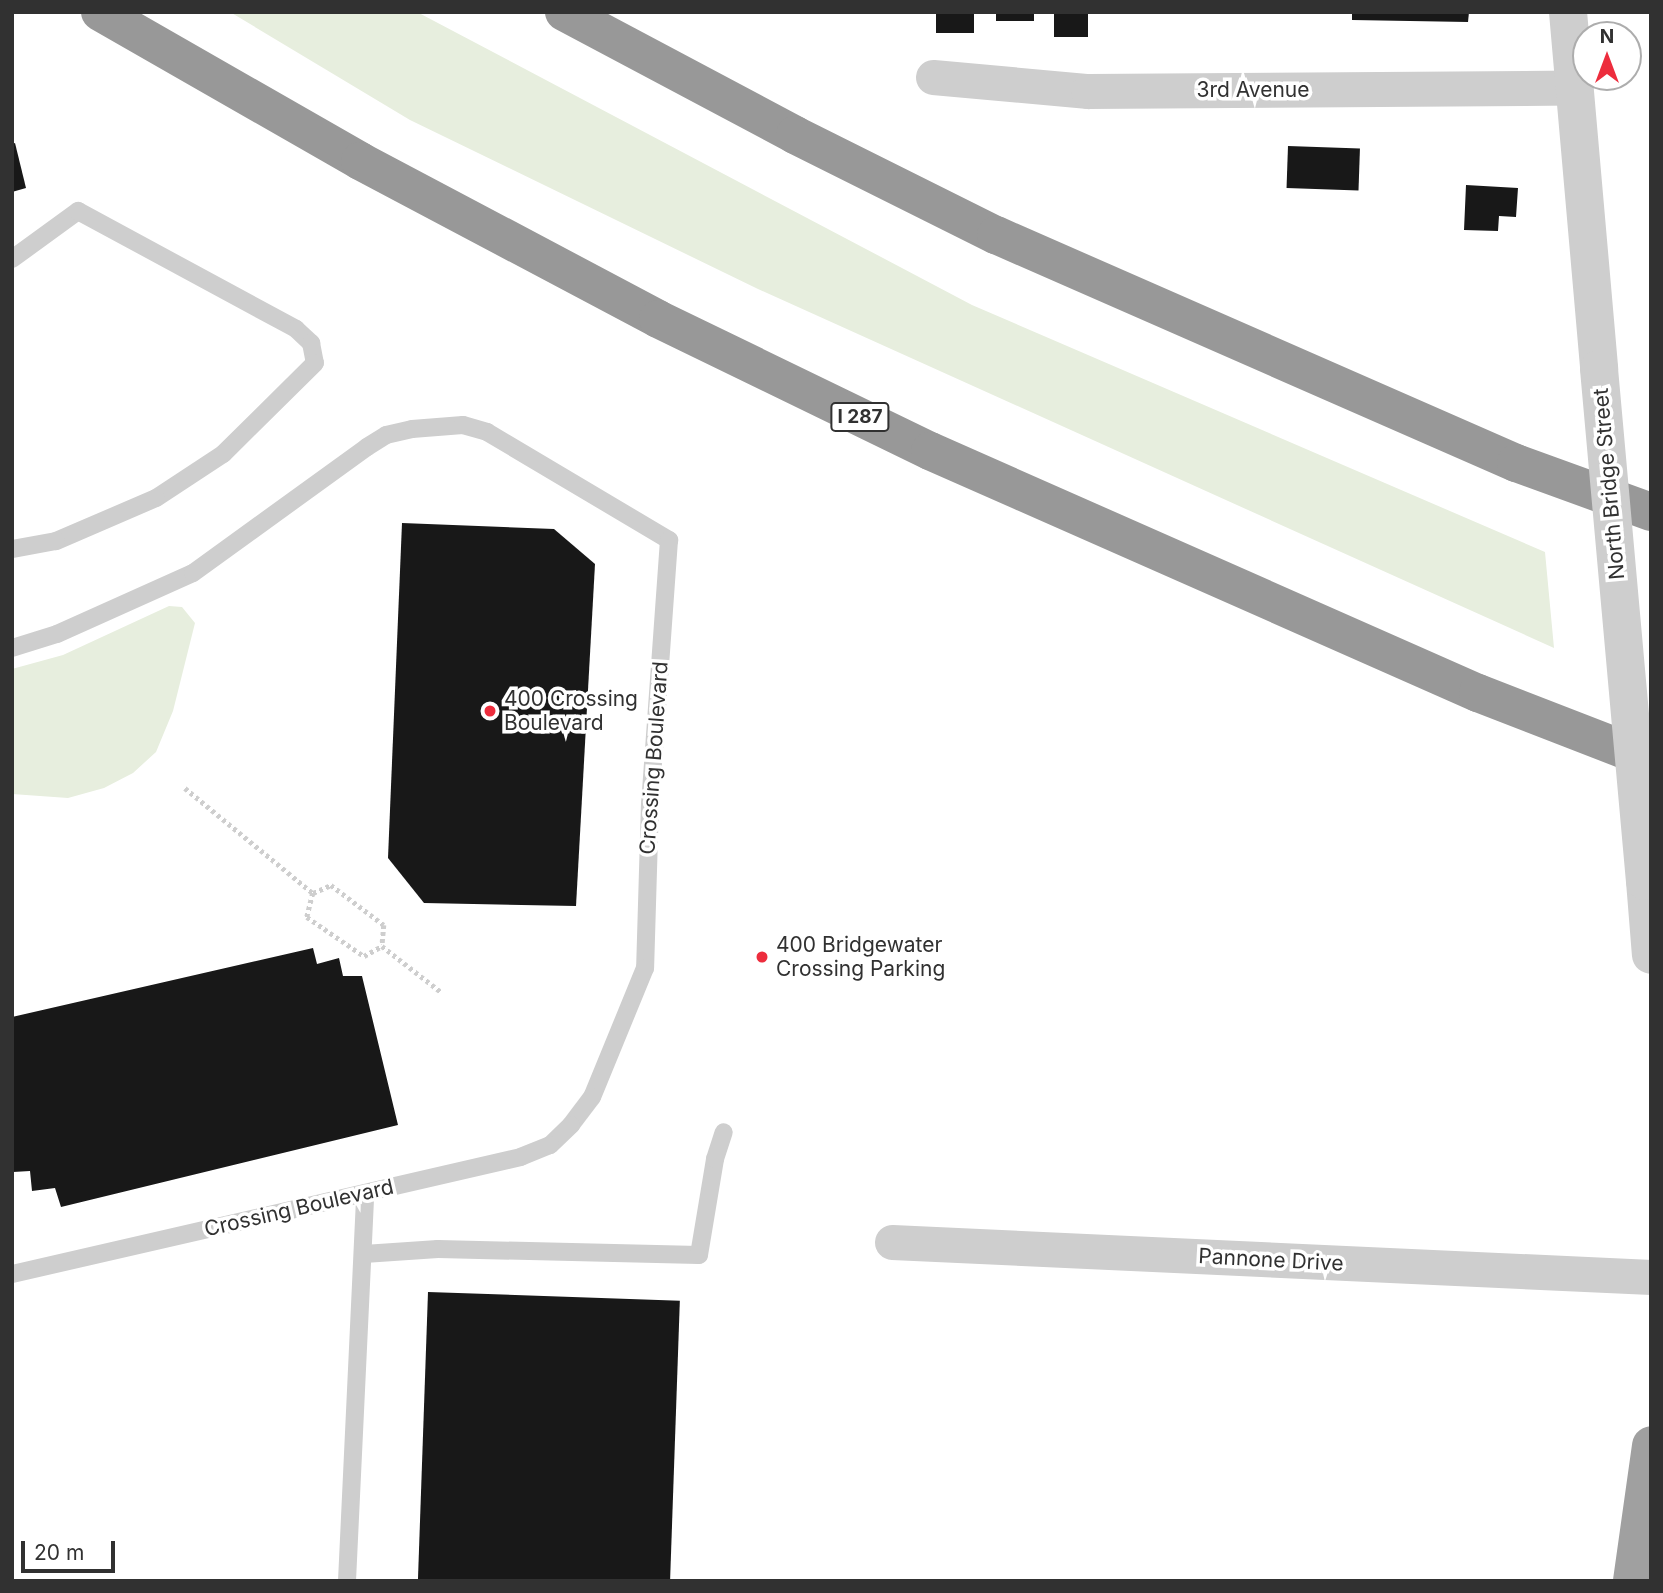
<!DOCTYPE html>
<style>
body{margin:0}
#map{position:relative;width:1663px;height:1593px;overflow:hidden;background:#fff;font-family:Inter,sans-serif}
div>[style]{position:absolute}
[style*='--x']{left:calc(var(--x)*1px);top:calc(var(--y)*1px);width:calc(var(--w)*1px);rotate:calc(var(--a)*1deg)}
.green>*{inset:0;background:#e7eede}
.building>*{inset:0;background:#181818;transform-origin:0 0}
.path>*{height:4.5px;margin-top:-2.25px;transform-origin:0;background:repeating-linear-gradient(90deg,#cecece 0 3.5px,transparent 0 7px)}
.service>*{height:18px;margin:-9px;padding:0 9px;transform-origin:9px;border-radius:9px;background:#cecece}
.minor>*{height:35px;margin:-17.5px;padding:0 17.5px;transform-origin:17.5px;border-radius:17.5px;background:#cecece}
.tertiary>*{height:38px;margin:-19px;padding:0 19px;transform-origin:19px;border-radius:19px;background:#cecece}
.trunk>*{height:38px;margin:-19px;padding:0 19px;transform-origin:19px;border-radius:19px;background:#a0a0a0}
.motorway>*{height:38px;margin:-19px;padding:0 19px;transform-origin:19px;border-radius:19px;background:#989898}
.tertiary-bridge>*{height:38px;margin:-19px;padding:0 19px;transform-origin:19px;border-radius:19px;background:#cecece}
.dots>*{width:19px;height:19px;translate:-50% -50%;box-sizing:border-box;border:4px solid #fff;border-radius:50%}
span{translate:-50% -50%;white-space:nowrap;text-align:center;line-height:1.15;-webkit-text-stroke:7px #fff;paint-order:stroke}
.shield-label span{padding:2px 5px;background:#fff;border:2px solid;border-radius:5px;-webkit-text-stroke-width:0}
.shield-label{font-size:19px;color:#313131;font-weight:700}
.street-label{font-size:21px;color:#313131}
.poi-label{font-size:21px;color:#313131}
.left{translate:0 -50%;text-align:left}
.frame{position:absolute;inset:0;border:14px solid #313131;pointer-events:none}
.north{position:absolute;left:1572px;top:21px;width:70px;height:70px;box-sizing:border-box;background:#fff;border:2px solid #adadad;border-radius:50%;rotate:0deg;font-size:19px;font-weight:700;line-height:28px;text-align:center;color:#313131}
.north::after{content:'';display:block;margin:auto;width:24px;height:32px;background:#ed2d3d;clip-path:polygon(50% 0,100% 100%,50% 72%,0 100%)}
.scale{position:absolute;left:21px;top:1541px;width:94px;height:32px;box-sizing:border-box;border:4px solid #313131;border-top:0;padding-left:9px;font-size:21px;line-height:24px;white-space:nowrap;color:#313131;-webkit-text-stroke:5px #fff;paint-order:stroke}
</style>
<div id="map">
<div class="green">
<i style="clip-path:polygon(230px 12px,417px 12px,972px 305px,1545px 552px,1554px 648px,758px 289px,410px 120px)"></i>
<i style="clip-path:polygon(169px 606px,182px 607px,195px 623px,173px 711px,156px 752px,133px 773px,104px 788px,68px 798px,12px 794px,12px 669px,63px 655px)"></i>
</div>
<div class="building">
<i style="left:936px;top:12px;width:38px;height:21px"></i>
<i style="left:996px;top:12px;width:38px;height:9px"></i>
<i style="left:1054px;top:12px;width:34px;height:25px"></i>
<i style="clip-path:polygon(1352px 12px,1469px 12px,1468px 22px,1352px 20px)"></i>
<i style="clip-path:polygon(15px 143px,26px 188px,12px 192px,12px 144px)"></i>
<i style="left:1288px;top:146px;width:72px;height:42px;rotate:2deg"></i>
<i style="clip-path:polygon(1466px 185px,1518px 188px,1516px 217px,1499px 216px,1498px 231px,1464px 230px)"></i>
<i style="clip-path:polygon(402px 523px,554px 529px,595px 564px,576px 906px,424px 903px,388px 858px)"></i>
<i style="clip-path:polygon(313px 948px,317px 964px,339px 958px,343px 976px,362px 976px,398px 1125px,61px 1207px,55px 1188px,32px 1191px,30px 1171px,13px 1172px,12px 1017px)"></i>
<i style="left:428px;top:1292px;width:252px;height:289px;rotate:2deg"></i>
</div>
<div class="path">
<i style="--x:185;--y:788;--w:166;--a:39.4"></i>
<i style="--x:313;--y:893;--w:25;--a:104"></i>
<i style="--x:307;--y:917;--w:69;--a:34.4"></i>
<i style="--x:364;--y:956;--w:21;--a:-29"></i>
<i style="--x:313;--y:893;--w:20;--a:-24"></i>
<i style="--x:331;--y:885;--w:66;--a:37"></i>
<i style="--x:384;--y:925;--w:21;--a:95"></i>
<i style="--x:382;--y:946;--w:75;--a:37.9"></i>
</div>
<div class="service">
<i style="--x:12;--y:259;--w:82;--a:-36"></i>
<i style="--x:78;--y:211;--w:248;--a:28.4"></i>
<i style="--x:296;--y:329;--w:21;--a:43"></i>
<i style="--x:311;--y:343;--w:20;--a:79"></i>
<i style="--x:315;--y:363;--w:129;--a:135.3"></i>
<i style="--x:223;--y:454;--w:80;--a:146.7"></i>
<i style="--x:156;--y:498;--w:109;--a:156.7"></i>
<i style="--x:56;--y:541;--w:45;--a:169.7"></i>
<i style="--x:12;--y:648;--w:47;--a:-17.3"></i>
<i style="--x:57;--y:634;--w:149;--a:-24.2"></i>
<i style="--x:193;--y:573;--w:215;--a:-35.9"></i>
<i style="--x:367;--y:447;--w:22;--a:-32"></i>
<i style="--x:386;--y:435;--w:27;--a:-13"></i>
<i style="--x:412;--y:429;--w:51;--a:-4.5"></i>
<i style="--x:463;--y:425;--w:25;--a:16"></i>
<i style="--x:487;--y:432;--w:212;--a:30.7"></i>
<i style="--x:669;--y:540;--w:264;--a:94.1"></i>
<i style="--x:650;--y:803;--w:165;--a:91.7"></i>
<i style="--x:645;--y:968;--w:139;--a:112.3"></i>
<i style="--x:592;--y:1097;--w:35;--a:127"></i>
<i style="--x:571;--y:1125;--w:29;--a:136"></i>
<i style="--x:550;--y:1145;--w:31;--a:158"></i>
<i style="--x:521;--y:1157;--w:522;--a:167.05"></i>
<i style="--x:364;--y:1254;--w:74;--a:-3.9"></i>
<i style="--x:438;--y:1249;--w:261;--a:1.3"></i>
<i style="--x:699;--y:1255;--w:97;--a:-80.5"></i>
<i style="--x:715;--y:1159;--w:28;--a:-72"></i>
<i style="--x:347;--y:1581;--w:388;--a:-87.3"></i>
</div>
<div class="minor">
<i style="--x:933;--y:77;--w:156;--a:5.2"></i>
<i style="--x:1088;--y:91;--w:486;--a:-0.4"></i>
<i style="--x:892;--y:1242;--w:760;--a:2.64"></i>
</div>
<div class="tertiary">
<i style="--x:1568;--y:12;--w:358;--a:85"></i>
<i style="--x:1645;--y:881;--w:74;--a:85.4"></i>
</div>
<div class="trunk">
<i style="--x:1632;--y:1581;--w:137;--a:-82"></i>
</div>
<div class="motorway">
<i style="--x:100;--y:12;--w:300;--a:29.8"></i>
<i style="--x:360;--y:161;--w:337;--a:27.9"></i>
<i style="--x:658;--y:319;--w:302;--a:25.9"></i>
<i style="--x:930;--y:451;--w:599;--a:23.83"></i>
<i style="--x:1478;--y:693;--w:186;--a:21.2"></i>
<i style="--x:564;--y:12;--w:262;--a:28"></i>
<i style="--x:795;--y:135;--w:225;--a:26.5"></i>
<i style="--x:996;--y:235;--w:568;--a:23.68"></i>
<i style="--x:1516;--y:463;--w:144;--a:19.9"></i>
</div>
<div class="tertiary-bridge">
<i style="--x:1599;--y:369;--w:514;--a:84.87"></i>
</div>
<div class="dots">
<i style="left:490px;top:711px;background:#ed2d3d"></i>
<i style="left:762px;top:957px;background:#ed2d3d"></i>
</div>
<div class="shield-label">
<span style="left:860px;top:417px">I 287</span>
</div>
<div class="street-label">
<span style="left:1253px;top:90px">3rd Avenue</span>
<span style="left:1609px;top:484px;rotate:-95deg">North Bridge Street</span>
<span style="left:654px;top:758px;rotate:-86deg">Crossing Boulevard</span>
<span style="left:299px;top:1208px;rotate:-13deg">Crossing Boulevard</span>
<span style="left:1271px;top:1260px;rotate:3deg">Pannone Drive</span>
</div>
<div class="poi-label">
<span class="left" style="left:504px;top:711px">400 Crossing<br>Boulevard</span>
<span class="left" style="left:776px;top:957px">400 Bridgewater<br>Crossing Parking</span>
</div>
<div class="frame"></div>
<div class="north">N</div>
<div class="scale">20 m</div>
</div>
